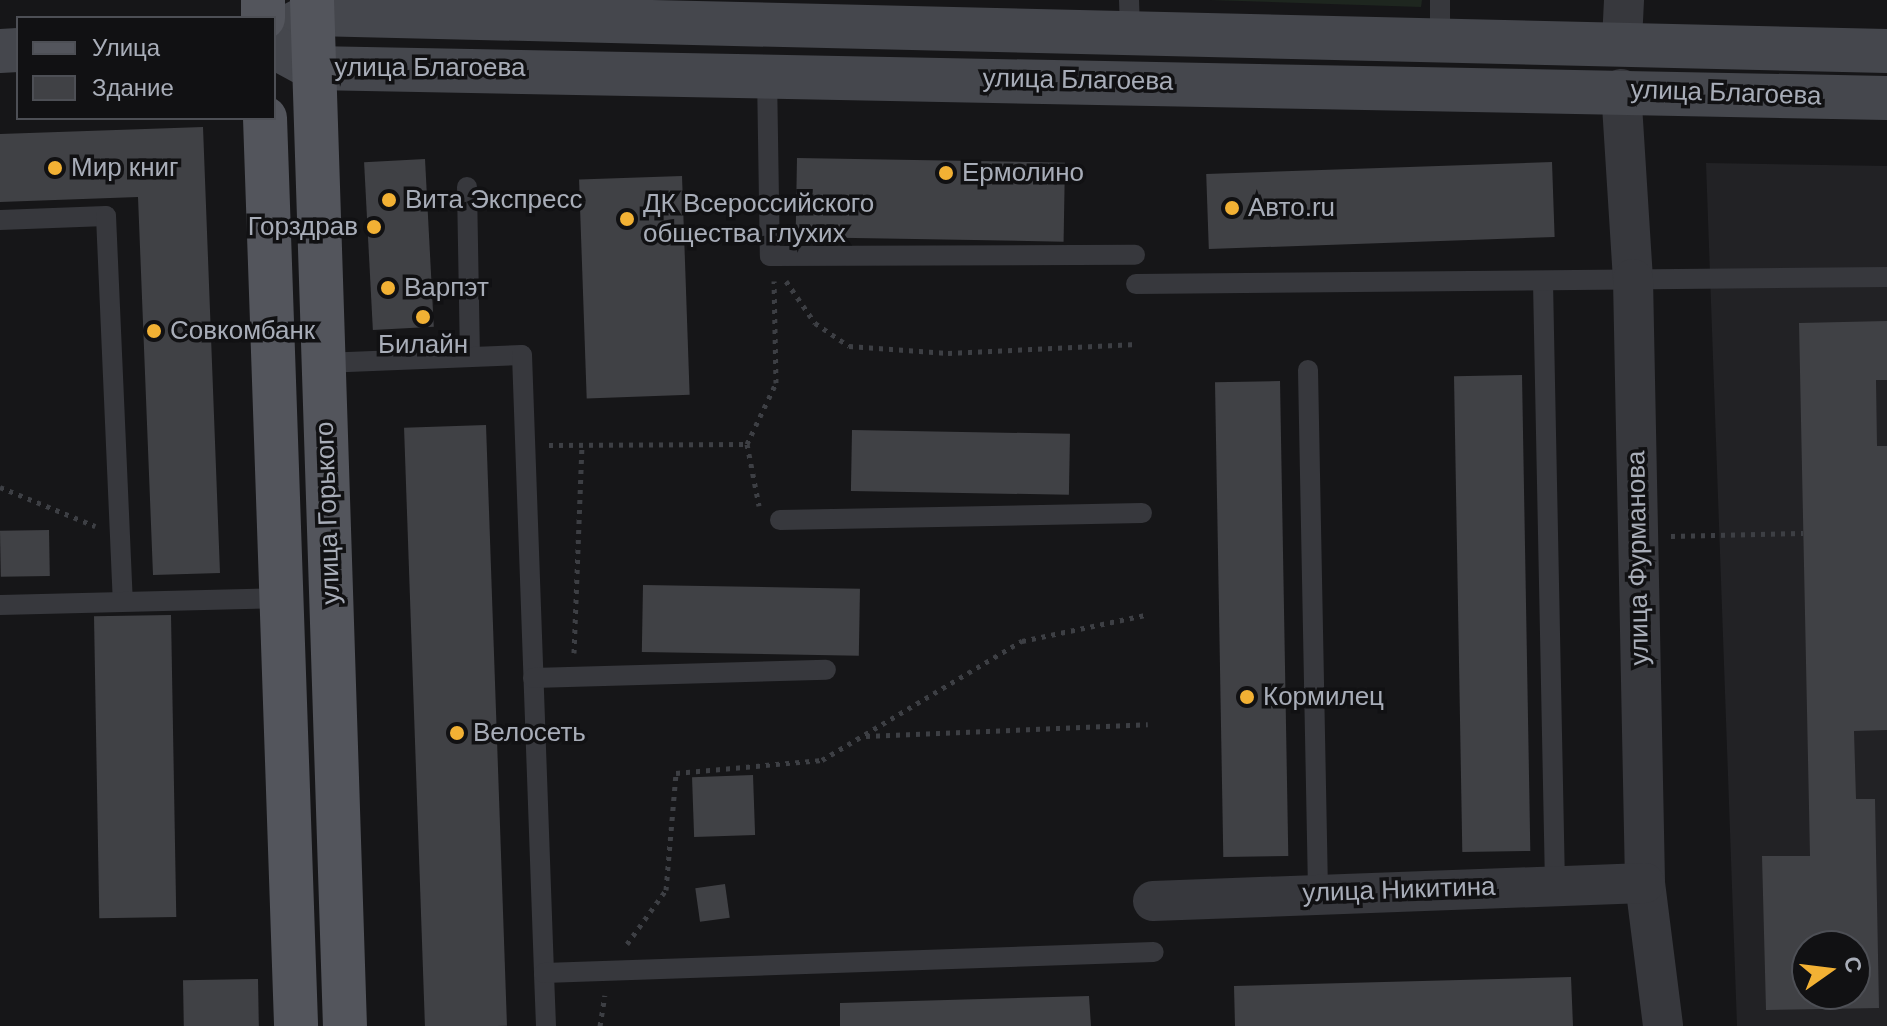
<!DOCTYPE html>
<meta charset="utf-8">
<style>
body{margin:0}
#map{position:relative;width:1887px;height:1026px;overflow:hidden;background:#161618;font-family:Arial,sans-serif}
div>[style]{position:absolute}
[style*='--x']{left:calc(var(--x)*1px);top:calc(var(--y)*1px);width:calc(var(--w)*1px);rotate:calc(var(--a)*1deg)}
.built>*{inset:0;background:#222225}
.green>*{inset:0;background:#1e261f}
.building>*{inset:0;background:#404145;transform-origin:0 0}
.path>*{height:5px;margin-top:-2.5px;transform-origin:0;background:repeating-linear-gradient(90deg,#3d3f44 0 4px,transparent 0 10px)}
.lane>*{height:20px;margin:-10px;padding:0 10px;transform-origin:10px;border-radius:10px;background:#37383d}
.street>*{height:40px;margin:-20px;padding:0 20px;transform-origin:20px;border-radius:20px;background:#37383d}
.secondary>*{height:44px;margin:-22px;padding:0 22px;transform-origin:22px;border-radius:22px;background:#45474d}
.primary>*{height:44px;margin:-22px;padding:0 22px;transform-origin:22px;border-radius:22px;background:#53555c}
.dots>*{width:22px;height:22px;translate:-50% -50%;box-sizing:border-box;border:4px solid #111113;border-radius:50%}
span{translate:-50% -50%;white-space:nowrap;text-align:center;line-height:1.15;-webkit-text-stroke:7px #111113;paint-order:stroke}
.street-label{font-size:26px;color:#a8adb8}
.poi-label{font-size:26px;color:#a8adb8}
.left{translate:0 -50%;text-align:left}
.right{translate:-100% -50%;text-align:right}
.legend{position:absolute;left:16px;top:16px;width:260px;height:104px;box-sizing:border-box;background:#111113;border:2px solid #4d4f55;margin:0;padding:10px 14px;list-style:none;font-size:24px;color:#a8adb8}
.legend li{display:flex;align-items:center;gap:16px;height:40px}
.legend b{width:40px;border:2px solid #4d4f55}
.north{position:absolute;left:1791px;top:930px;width:80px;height:80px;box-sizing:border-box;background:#111113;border:2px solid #4d4f55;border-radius:50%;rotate:76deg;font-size:22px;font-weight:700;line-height:32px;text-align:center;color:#a8adb8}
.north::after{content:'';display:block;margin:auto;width:28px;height:36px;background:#f2b134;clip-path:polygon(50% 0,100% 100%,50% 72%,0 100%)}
</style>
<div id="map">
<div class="built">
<i style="clip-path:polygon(evenodd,1706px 163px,1887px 166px,1887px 1026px,1737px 1026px,1706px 163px,1807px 946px,1855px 946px,1855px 994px,1807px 994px,1807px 946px)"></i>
</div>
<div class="green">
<i style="clip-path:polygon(1210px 0,1422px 0,1421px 7px)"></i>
</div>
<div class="building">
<i style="clip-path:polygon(203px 127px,220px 573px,153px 575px,138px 197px,0 202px,0 134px)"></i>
<i style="left:797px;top:158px;width:268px;height:79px;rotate:1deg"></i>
<i style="left:425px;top:159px;width:168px;height:61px;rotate:87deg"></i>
<i style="left:1552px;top:162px;width:75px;height:346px;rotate:88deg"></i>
<i style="left:682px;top:176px;width:219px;height:103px;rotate:88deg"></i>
<i style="clip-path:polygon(evenodd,1887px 321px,1887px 380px,1876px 380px,1877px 446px,1887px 446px,1887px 730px,1854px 731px,1856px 799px,1875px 799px,1879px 1008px,1766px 1010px,1762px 856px,1810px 856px,1799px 323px,1887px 321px,1807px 946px,1855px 946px,1855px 994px,1807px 994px,1807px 946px)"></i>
<i style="left:1522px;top:375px;width:476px;height:68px;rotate:89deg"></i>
<i style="left:1280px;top:381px;width:475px;height:65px;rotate:89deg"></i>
<i style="left:486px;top:425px;width:601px;height:82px;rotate:88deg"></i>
<i style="left:852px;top:430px;width:218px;height:61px;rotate:1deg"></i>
<i style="left:49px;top:530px;width:46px;height:49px;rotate:89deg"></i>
<i style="left:643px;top:585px;width:217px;height:67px;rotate:1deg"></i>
<i style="left:171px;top:615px;width:302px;height:77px;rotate:89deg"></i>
<i style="left:753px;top:775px;width:60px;height:61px;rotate:88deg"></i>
<i style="left:725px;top:884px;width:34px;height:30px;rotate:82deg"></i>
<i style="clip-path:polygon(1571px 977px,1573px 1026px,1235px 1026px,1234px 986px)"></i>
<i style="left:258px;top:979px;width:47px;height:75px;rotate:89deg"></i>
<i style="clip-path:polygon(1089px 996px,1091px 1026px,840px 1026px,840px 1003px)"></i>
</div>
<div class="path">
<i style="--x:786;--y:281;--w:51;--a:55.4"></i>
<i style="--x:815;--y:323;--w:41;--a:34.1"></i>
<i style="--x:849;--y:346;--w:99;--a:4"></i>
<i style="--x:948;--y:353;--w:189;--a:-2.7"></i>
<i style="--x:747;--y:444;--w:63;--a:79"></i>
<i style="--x:549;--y:445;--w:198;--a:-0.3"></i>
<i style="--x:747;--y:444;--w:68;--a:-64.6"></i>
<i style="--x:776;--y:383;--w:102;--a:-91.1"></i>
<i style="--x:0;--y:487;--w:103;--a:22.3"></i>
<i style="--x:1671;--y:536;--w:132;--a:-1.3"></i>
<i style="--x:574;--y:653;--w:207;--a:-87.8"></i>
<i style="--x:866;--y:736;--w:282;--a:-2.4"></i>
<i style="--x:627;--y:944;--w:67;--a:-54.2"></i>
<i style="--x:666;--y:890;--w:117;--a:-85.1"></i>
<i style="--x:676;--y:773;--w:147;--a:-5.1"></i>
<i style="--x:822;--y:760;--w:233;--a:-30.8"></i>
<i style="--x:1022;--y:641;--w:126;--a:-11.9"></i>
<i style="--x:600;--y:1026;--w:31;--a:-81"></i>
</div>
<div class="lane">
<i style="--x:1129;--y:0;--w:31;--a:88"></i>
<i style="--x:1440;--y:38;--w:38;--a:-90"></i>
<i style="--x:767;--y:74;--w:182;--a:89.1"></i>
<i style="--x:770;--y:256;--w:365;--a:-0.2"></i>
<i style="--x:467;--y:187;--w:170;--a:89"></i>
<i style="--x:0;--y:220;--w:106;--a:-2.2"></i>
<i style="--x:106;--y:216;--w:385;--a:87.5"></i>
<i style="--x:1543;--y:282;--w:601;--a:88.86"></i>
<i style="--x:1136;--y:284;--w:751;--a:-0.53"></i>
<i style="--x:323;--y:363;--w:199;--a:-2.3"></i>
<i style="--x:522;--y:355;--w:618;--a:87.96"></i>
<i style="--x:1308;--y:370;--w:523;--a:88.9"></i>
<i style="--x:780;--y:520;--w:362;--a:-1.1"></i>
<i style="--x:0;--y:605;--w:281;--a:-1.4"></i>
<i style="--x:533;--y:678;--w:293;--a:-1.6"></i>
<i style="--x:546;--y:1026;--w:53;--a:-92.2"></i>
<i style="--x:544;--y:973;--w:610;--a:-1.97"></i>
</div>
<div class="street">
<i style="--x:1622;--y:41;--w:41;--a:-87.2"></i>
<i style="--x:1621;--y:89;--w:190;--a:86.4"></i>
<i style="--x:1633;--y:279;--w:604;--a:88.86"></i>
<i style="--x:1645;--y:883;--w:144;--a:82.8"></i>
<i style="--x:1153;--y:901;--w:492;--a:-2.1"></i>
</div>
<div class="secondary">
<i style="--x:278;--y:32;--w:39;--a:-27"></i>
<i style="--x:313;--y:14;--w:1574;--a:1.35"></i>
<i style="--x:274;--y:47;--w:44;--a:28.3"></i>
<i style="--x:313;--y:68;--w:1574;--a:1.09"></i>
<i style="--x:0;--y:51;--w:18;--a:-3"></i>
</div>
<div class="primary">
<i style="--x:312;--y:0;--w:1027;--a:88.16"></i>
<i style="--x:263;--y:18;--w:18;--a:-90"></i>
<i style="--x:265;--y:118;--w:909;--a:88.04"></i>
</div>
<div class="dots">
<i style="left:55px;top:168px;background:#f2b134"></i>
<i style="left:946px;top:173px;background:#f2b134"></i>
<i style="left:389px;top:200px;background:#f2b134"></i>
<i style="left:1232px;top:208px;background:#f2b134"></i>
<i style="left:627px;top:219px;background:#f2b134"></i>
<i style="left:374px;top:227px;background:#f2b134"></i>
<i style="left:388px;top:288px;background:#f2b134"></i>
<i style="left:423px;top:317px;background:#f2b134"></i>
<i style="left:154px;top:331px;background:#f2b134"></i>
<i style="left:1247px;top:697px;background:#f2b134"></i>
<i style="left:457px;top:733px;background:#f2b134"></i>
</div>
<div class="street-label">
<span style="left:430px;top:68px">улица Благоева</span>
<span style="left:1078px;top:80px;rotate:1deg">улица Благоева</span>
<span style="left:1726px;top:93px;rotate:2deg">улица Благоева</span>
<span style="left:328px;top:513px;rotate:-92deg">улица Горького</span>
<span style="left:1638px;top:558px;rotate:-91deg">улица Фурманова</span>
<span style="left:1399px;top:890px;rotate:-2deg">улица Никитина</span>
</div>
<div class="poi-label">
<span class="left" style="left:71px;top:168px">Мир книг</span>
<span class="left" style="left:962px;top:173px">Ермолино</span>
<span class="left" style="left:405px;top:200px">Вита Экспресс</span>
<span class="left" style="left:643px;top:219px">ДК Всероссийского<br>общества глухих</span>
<span class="left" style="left:1248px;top:208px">Авто.ru</span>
<span class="right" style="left:358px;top:227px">Горздрав</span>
<span class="left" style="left:404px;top:288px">Варпэт</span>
<span class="left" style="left:170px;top:331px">Совкомбанк</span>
<span style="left:423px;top:345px">Билайн</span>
<span class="left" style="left:1263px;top:697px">Кормилец</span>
<span class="left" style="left:473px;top:733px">Велосеть</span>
</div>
<ul class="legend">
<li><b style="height:10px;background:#53555c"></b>Улица</li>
<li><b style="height:22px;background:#404145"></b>Здание</li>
</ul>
<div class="north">С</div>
</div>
